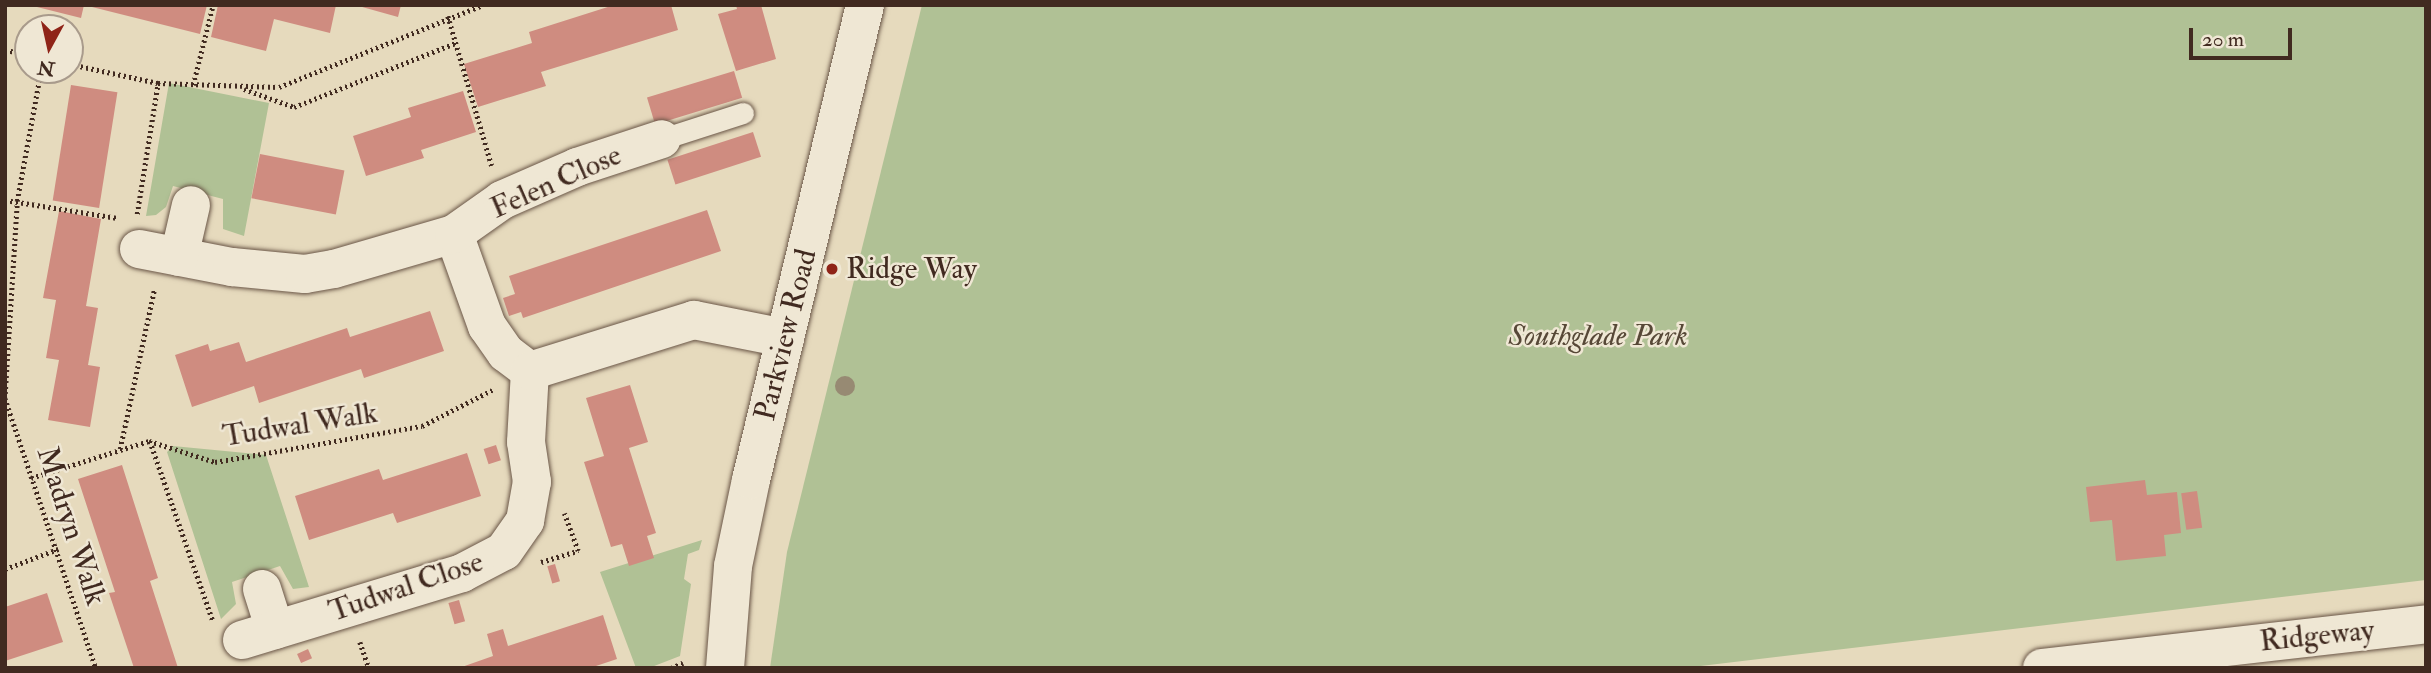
<!DOCTYPE html>
<style>
body{margin:0}
#map{position:relative;width:2431px;height:673px;overflow:hidden;background:#e6dabd;font-family:"IM FELL Double Pica",serif}
div>[style]{position:absolute}
[style*='--x']{left:calc(var(--x)*1px);top:calc(var(--y)*1px);width:calc(var(--w)*1px);rotate:calc(var(--a)*1deg)}
.green>*{inset:0;background:#b0c195}
.building>*{inset:0;background:#cf8c80;transform-origin:0 0}
.path>*{height:4.5px;margin-top:-2.25px;transform-origin:0;background:repeating-linear-gradient(90deg,#412a20 0 2px,transparent 0 5.5px)}
.roads{filter:drop-shadow(0 0 2px #6a5647) drop-shadow(0 0 2px #6a5647)}
.lane>*{height:21px;margin:-10.5px;padding:0 10.5px;transform-origin:10.5px;border-radius:10.5px;background:#efe7d4}
.street>*{height:38px;margin:-19px;padding:0 19px;transform-origin:19px;border-radius:19px;background:#efe7d4}
.secondary>*{height:38px;margin:-19px;padding:0 19px;transform-origin:19px;border-radius:19px;background:#efe7d4}
.trees>*{width:20px;height:20px;margin:-10px;border-radius:50%;background:#978a73}
.dots>*{width:19px;height:19px;translate:-50% -50%;box-sizing:border-box;border:4px solid #efe7d4;border-radius:50%}
span{translate:-50% -50%;white-space:nowrap;text-align:center;line-height:1.15;-webkit-text-stroke:5px #efe7d4;paint-order:stroke}
.street-label{font-size:30px;color:#412a20}
.poi-label{font-size:30px;color:#412a20}
.left{translate:0 -50%;text-align:left}
.park-label{font-size:30px;color:#574837;font-style:italic}
.frame{position:absolute;inset:0;border:7px solid #412a20;pointer-events:none}
.north{position:absolute;left:14px;top:14px;width:70px;height:70px;box-sizing:border-box;background:#efe7d4;border:2px solid #a99b8c;border-radius:50%;rotate:188deg;font-size:19px;font-weight:700;line-height:28px;text-align:center;color:#412a20}
.north::after{content:'';display:block;margin:auto;width:24px;height:32px;background:#8f2418;clip-path:polygon(50% 0,100% 100%,50% 72%,0 100%)}
.scale{position:absolute;left:2189px;top:28px;width:103px;height:32px;box-sizing:border-box;border:4px solid #412a20;border-top:0;padding-left:9px;font-size:21px;line-height:24px;white-space:nowrap;color:#412a20;-webkit-text-stroke:5px #efe7d4;paint-order:stroke}
</style>
<div id="map">
<div class="green">
<i style="clip-path:polygon(922px 5px,2426px 5px,2426px 580px,1684px 668px,770px 668px,787px 552px)"></i>
<i style="clip-path:polygon(169px 83px,269px 103px,244px 236px,223px 229px,223px 199px,173px 186px,166px 207px,156px 215px,146px 216px)"></i>
<i style="clip-path:polygon(173px 446px,266px 455px,309px 587px,293px 589px,280px 566px,232px 582px,236px 604px,221px 619px,167px 452px)"></i>
<i style="clip-path:polygon(702px 540px,699px 550px,688px 554px,684px 579px,691px 584px,680px 656px,649px 668px,636px 668px,600px 572px)"></i>
</div>
<div class="building">
<i style="clip-path:polygon(29px 5px,84px 5px,81px 18px)"></i>
<i style="clip-path:polygon(84px 5px,207px 5px,200px 34px)"></i>
<i style="clip-path:polygon(218px 5px,277px 6px,336px 5px,330px 33px,274px 19px,266px 51px,211px 37px)"></i>
<i style="clip-path:polygon(355px 5px,401px 5px,398px 17px)"></i>
<i style="clip-path:polygon(614px 5px,671px 5px,678px 30px,541px 72px,546px 86px,478px 107px,464px 64px,532px 43px,529px 32px)"></i>
<i style="clip-path:polygon(736px 5px,761px 5px,776px 59px,736px 71px,718px 14px,737px 9px)"></i>
<i style="left:734px;top:71px;width:28px;height:91px;rotate:73deg"></i>
<i style="left:71px;top:85px;width:47px;height:117px;rotate:9deg"></i>
<i style="clip-path:polygon(463px 91px,476px 132px,421px 150px,424px 158px,366px 176px,353px 136px,411px 117px,408px 108px)"></i>
<i style="left:753px;top:132px;width:26px;height:90px;rotate:72deg"></i>
<i style="left:260px;top:154px;width:86px;height:45px;rotate:11deg"></i>
<i style="clip-path:polygon(707px 210px,721px 251px,523px 318px,521px 312px,509px 316px,503px 298px,515px 294px,509px 276px)"></i>
<i style="clip-path:polygon(59px 211px,101px 219px,86px 306px,98px 308px,88px 365px,100px 367px,90px 427px,48px 420px,59px 360px,46px 358px,56px 300px,43px 298px)"></i>
<i style="clip-path:polygon(430px 311px,444px 351px,364px 378px,361px 369px,259px 403px,254px 386px,192px 407px,175px 355px,208px 344px,210px 351px,239px 342px,246px 362px,347px 328px,350px 337px)"></i>
<i style="clip-path:polygon(630px 385px,648px 442px,629px 448px,656px 533px,647px 536px,654px 558px,629px 566px,622px 544px,611px 547px,584px 462px,604px 456px,586px 398px)"></i>
<i style="left:496px;top:445px;width:16px;height:13px;rotate:72deg"></i>
<i style="clip-path:polygon(467px 453px,481px 496px,397px 523px,393px 513px,309px 540px,295px 496px,379px 469px,383px 480px)"></i>
<i style="clip-path:polygon(122px 465px,158px 578px,150px 581px,178px 668px,134px 668px,109px 593px,115px 592px,78px 479px)"></i>
<i style="clip-path:polygon(2145px 480px,2147px 495px,2177px 492px,2181px 533px,2164px 535px,2166px 556px,2116px 561px,2112px 520px,2090px 522px,2086px 487px)"></i>
<i style="left:2197px;top:491px;width:37px;height:16px;rotate:82deg"></i>
<i style="left:555px;top:564px;width:18px;height:8px;rotate:74deg"></i>
<i style="clip-path:polygon(47px 593px,63px 642px,5px 661px,5px 607px)"></i>
<i style="left:459px;top:600px;width:22px;height:11px;rotate:74deg"></i>
<i style="clip-path:polygon(603px 615px,617px 659px,590px 668px,459px 668px,493px 656px,487px 634px,503px 629px,508px 646px)"></i>
<i style="left:308px;top:649px;width:10px;height:12px;rotate:66deg"></i>
</div>
<div class="path">
<i style="--x:448;--y:16;--w:156;--a:73.7"></i>
<i style="--x:5;--y:50;--w:23;--a:10"></i>
<i style="--x:70;--y:64;--w:90;--a:12.2"></i>
<i style="--x:158;--y:83;--w:121;--a:1.9"></i>
<i style="--x:279;--y:87;--w:220;--a:-21.9"></i>
<i style="--x:193;--y:85;--w:82;--a:-76"></i>
<i style="--x:244;--y:89;--w:53;--a:19.8"></i>
<i style="--x:294;--y:107;--w:174;--a:-21.6"></i>
<i style="--x:5;--y:200;--w:114;--a:9.1"></i>
<i style="--x:137;--y:214;--w:133;--a:-80.9"></i>
<i style="--x:5;--y:394;--w:193;--a:-86.4"></i>
<i style="--x:17;--y:201;--w:133;--a:-79.6"></i>
<i style="--x:5;--y:398;--w:285;--a:71.4"></i>
<i style="--x:150;--y:441;--w:191;--a:70.7"></i>
<i style="--x:120;--y:449;--w:163;--a:-77.9"></i>
<i style="--x:31;--y:478;--w:124;--a:-17.4"></i>
<i style="--x:149;--y:441;--w:69;--a:17.7"></i>
<i style="--x:215;--y:462;--w:210;--a:-9.9"></i>
<i style="--x:422;--y:426;--w:79;--a:-27.2"></i>
<i style="--x:541;--y:562;--w:39;--a:-17"></i>
<i style="--x:578;--y:551;--w:40;--a:-110.2"></i>
<i style="--x:5;--y:569;--w:57;--a:-20.7"></i>
<i style="--x:360;--y:642;--w:28;--a:71"></i>
<i style="--x:671;--y:668;--w:13;--a:-23"></i>
</div>
<div class="roads">
<div class="lane">
<i style="--x:662;--y:139;--w:85;--a:-17.8"></i>
</div>
<div class="street">
<i style="--x:454;--y:234;--w:98;--a:70.3"></i>
<i style="--x:487;--y:326;--w:33;--a:55"></i>
<i style="--x:506;--y:353;--w:30;--a:37"></i>
<i style="--x:139;--y:249;--w:95;--a:11"></i>
<i style="--x:232;--y:267;--w:73;--a:5.5"></i>
<i style="--x:305;--y:274;--w:29;--a:-10"></i>
<i style="--x:334;--y:269;--w:125;--a:-16.3"></i>
<i style="--x:454;--y:234;--w:59;--a:-35.3"></i>
<i style="--x:502;--y:200;--w:82;--a:-23.7"></i>
<i style="--x:577;--y:167;--w:89;--a:-18.2"></i>
<i style="--x:179;--y:257;--w:53;--a:-77"></i>
<i style="--x:262;--y:589;--w:43;--a:72.4"></i>
<i style="--x:242;--y:640;--w:230;--a:-16.9"></i>
<i style="--x:462;--y:573;--w:47;--a:-27.6"></i>
<i style="--x:504;--y:551;--w:37;--a:-55"></i>
<i style="--x:525;--y:521;--w:40;--a:-80"></i>
<i style="--x:532;--y:482;--w:40;--a:-98.5"></i>
<i style="--x:526;--y:442;--w:71;--a:-86.8"></i>
<i style="--x:530;--y:371;--w:172;--a:-17.3"></i>
<i style="--x:694;--y:320;--w:93;--a:11.2"></i>
</div>
<div class="secondary">
<i style="--x:725;--y:668;--w:102;--a:-85.5"></i>
<i style="--x:733;--y:566;--w:88;--a:-78.2"></i>
<i style="--x:751;--y:480;--w:488;--a:-76.5"></i>
<i style="--x:2042;--y:668;--w:387;--a:-6.5"></i>
</div>
</div>
<div class="trees">
<i style="left:845px;top:386px"></i>
</div>
<div class="dots">
<i style="left:832px;top:269px;background:#8f2418"></i>
</div>
<div class="street-label">
<span style="left:556px;top:182px;rotate:-24deg">Felen Close</span>
<span style="left:786px;top:335px;rotate:-76deg">Parkview Road</span>
<span style="left:300px;top:425px;rotate:-9deg">Tudwal Walk</span>
<span style="left:71px;top:526px;rotate:72deg">Madryn Walk</span>
<span style="left:406px;top:587px;rotate:-19deg">Tudwal Close</span>
<span style="left:2317px;top:636px;rotate:-6deg">Ridgeway</span>
</div>
<div class="poi-label">
<span class="left" style="left:846px;top:269px">Ridge Way</span>
</div>
<div class="park-label">
<span style="left:1598px;top:336px">Southglade Park</span>
</div>
<div class="frame"></div>
<div class="north">N</div>
<div class="scale">20 m</div>
</div>
